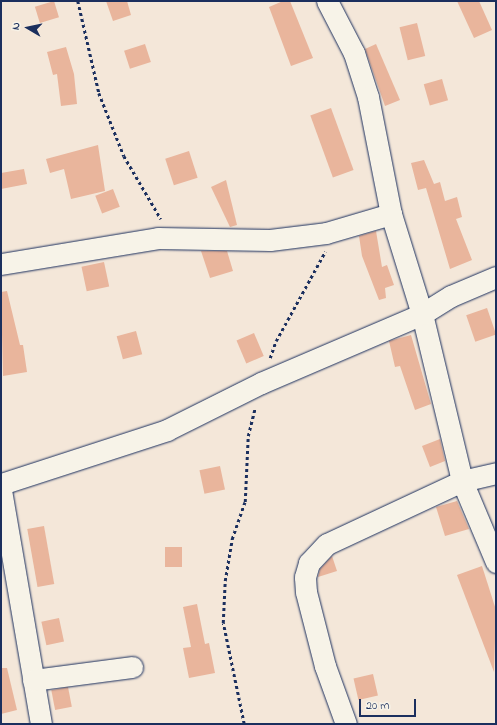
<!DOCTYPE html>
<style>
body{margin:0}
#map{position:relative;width:497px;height:725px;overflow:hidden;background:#f4e7d9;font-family:"Indie Flower",sans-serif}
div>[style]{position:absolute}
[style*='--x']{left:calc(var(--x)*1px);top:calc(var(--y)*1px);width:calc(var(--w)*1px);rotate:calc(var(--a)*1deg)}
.building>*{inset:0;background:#e9b59c;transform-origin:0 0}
.path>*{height:2.5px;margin-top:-1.25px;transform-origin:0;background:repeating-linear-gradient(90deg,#1b2f5e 0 3px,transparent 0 6px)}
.roads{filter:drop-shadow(0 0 1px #1b2f5e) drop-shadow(0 0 1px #1b2f5e)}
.minor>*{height:21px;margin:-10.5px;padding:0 10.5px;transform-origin:10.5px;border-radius:10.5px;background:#f7f3e8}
span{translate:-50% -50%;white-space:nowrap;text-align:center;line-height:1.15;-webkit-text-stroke:3.5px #f7f3e8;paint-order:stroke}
.frame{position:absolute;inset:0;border:2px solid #1b2f5e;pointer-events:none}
.north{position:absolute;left:8px;top:8px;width:40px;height:40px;-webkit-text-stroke:3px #f7f3e8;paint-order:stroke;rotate:279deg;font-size:11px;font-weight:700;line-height:16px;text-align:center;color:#1b2f5e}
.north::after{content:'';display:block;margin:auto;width:14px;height:18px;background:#1b2f5e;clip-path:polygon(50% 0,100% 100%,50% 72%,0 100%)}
.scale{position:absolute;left:359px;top:699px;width:57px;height:18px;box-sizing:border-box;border:2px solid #1b2f5e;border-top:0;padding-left:5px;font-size:12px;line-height:14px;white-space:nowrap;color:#1b2f5e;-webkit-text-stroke:3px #f7f3e8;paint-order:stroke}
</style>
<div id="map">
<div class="building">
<i style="left:54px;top:1px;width:17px;height:20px;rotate:73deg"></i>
<i style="clip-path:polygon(106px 1px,127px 1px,131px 15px,113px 21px)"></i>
<i style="clip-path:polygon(283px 1px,290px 1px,313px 58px,291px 66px,269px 7px)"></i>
<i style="clip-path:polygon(457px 1px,479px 1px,492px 30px,474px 38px)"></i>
<i style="left:417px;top:23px;width:34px;height:18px;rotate:76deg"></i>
<i style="left:145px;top:44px;width:19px;height:22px;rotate:72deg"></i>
<i style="clip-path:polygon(376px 44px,400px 100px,385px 106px,365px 49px)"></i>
<i style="clip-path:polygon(66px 47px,74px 74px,77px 104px,61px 106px,57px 74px,53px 75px,47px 52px)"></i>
<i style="left:442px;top:79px;width:22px;height:19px;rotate:74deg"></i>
<i style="left:331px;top:108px;width:66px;height:22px;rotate:70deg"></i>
<i style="clip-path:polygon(98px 145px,105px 191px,71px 199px,64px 169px,50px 173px,46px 159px)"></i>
<i style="left:189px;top:151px;width:28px;height:25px;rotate:72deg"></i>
<i style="clip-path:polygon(424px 160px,434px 184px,440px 182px,445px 201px,457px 197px,462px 217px,456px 219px,472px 260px,450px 269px,426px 188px,418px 190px,411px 163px)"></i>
<i style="clip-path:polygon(24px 169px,27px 184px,1px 189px,1px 173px)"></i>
<i style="clip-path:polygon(226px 180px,237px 225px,230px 227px,211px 187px)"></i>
<i style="left:113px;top:189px;width:19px;height:19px;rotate:69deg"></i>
<i style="clip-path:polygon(376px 231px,382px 267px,387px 265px,394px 285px,385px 288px,386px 298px,379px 300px,362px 256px,359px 236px)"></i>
<i style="clip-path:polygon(201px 251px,227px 251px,233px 271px,210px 278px)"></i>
<i style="left:104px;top:262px;width:25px;height:23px;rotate:78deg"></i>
<i style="clip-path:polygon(7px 291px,20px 345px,23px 345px,27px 372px,3px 376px,1px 292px)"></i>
<i style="left:487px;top:308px;width:28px;height:22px;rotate:71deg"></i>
<i style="left:136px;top:331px;width:24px;height:20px;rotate:75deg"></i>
<i style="left:254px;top:333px;width:25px;height:19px;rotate:67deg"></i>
<i style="clip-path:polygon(411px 335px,431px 404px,415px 410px,400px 366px,395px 367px,389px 341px)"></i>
<i style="clip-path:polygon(440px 439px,445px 461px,430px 467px,422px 446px)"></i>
<i style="left:220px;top:466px;width:24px;height:21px;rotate:78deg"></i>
<i style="clip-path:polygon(457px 501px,469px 529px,445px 536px,436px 507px)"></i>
<i style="left:44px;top:526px;width:59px;height:17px;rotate:80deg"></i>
<i style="left:165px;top:547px;width:17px;height:20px"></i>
<i style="clip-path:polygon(332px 556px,337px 571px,318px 577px,320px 569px)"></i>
<i style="clip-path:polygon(482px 566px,496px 610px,494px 672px,457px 575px)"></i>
<i style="clip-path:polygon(197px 604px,205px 644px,209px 643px,215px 673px,189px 678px,183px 648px,191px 647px,183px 607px)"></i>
<i style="left:59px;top:618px;width:24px;height:18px;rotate:78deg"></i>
<i style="clip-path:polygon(1px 668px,7px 668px,17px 710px,1px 714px)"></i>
<i style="left:373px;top:674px;width:22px;height:20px;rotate:77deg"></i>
<i style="left:68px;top:687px;width:20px;height:17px;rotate:79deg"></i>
</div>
<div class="path">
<i style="--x:78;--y:1;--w:94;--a:77.1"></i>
<i style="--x:99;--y:93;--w:68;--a:68.4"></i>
<i style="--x:124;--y:156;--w:73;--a:59.6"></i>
<i style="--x:270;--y:358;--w:18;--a:-71"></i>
<i style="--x:276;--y:341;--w:102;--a:-61.2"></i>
<i style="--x:244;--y:724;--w:103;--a:-101.7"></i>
<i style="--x:223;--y:623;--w:42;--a:-87.3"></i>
<i style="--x:225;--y:581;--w:43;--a:-80.5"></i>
<i style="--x:232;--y:539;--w:39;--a:-71"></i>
<i style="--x:245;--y:502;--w:66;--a:-87.4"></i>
<i style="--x:248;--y:436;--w:29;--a:-76"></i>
</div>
<div class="roads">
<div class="minor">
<i style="--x:327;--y:1;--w:59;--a:62.6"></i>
<i style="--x:354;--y:53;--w:46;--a:72.3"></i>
<i style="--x:368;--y:97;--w:119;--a:78.9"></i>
<i style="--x:391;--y:214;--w:105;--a:72.8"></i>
<i style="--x:422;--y:314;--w:172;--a:76.5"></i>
<i style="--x:462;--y:481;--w:88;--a:67.2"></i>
<i style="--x:1;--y:264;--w:159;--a:-9.4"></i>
<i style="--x:158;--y:238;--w:112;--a:1"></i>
<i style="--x:270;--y:240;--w:56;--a:-7.1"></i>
<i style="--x:326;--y:233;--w:68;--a:-16.3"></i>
<i style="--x:1;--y:484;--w:175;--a:-18"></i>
<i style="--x:167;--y:430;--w:105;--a:-26.6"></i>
<i style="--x:261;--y:383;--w:175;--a:-23.2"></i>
<i style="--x:422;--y:314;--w:34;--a:-32"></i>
<i style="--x:451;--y:296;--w:49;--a:-22.9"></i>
<i style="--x:1;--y:490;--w:237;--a:80.3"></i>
<i style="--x:33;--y:680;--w:100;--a:-7.5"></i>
<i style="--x:346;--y:724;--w:62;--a:-109.9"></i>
<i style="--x:325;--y:666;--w:76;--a:-104.4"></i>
<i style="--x:306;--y:592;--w:15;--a:-94"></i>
<i style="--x:305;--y:577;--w:15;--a:-74"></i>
<i style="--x:309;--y:563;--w:26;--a:-47"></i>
<i style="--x:327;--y:544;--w:149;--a:-25"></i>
<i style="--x:462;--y:481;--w:35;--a:-13"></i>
</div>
</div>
<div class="frame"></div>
<div class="north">N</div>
<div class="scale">20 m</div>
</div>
